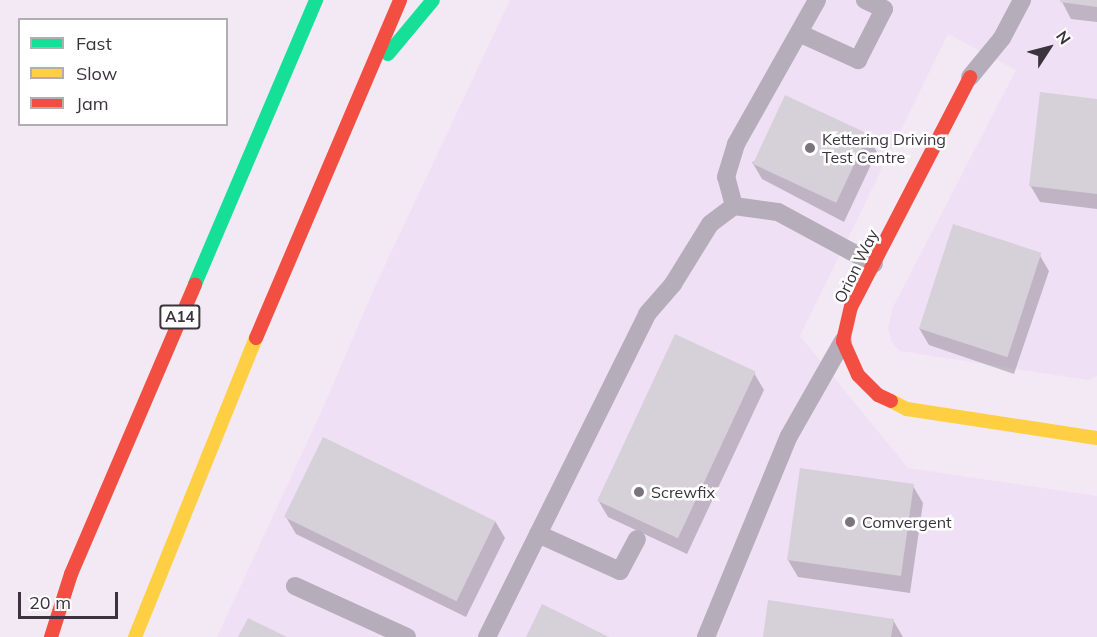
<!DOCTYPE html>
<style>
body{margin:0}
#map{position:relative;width:1097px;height:637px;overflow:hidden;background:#f2e9f5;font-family:Mulish,sans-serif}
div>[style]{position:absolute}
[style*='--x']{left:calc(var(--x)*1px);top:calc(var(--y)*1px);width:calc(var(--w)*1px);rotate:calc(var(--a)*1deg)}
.built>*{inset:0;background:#f0e0f5}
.shadow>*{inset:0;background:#0003}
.building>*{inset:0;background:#d6d0d9;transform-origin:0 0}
.lane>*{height:18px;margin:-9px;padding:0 9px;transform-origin:9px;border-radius:9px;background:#b6adba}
.fast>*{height:14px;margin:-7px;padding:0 7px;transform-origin:7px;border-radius:7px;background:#16e098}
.slow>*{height:14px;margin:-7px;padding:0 7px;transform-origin:7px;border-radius:7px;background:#ffcf43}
.jam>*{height:14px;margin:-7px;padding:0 7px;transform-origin:7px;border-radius:7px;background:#f24e42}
.dots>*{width:16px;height:16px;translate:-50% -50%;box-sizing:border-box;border:3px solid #fff;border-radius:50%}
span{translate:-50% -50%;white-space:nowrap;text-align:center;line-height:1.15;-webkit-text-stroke:5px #fff;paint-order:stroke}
.shield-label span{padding:2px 4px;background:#fff;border:2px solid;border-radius:4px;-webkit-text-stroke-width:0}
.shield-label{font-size:15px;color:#3b343d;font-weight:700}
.poi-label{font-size:16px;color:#3b343d}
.left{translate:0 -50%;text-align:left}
.street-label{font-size:16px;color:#3b343d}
.legend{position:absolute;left:18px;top:18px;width:210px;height:108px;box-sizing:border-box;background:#fff;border:2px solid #b1aeb1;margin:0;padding:8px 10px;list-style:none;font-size:18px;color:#3b343d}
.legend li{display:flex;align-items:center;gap:12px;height:30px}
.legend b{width:30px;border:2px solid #b1aeb1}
.north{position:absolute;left:1019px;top:18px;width:60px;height:60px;-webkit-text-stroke:4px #fff;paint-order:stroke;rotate:54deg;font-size:16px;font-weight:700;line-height:24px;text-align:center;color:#3b343d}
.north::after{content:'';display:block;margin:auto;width:21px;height:27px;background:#3b343d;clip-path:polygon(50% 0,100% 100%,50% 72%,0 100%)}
.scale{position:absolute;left:18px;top:592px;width:100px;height:27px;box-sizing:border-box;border:3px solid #3b343d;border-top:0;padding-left:8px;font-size:18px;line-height:21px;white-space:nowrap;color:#3b343d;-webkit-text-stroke:4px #fff;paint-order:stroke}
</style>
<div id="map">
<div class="built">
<i style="clip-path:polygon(510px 0,1097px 0,1097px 376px,1088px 380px,900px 351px,891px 341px,888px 328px,893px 307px,1016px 70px,948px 34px,800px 336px,908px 468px,1097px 496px,1097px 637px,217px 637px,322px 410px,377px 282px)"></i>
</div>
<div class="shadow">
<i style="clip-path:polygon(1061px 0,1097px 0,1097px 22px,1071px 19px)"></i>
<i style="clip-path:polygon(1097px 101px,1097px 209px,1040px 202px,1030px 185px)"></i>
<i style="clip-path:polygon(867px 135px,877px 152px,844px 222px,762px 179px,752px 162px)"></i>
<i style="clip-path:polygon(1039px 254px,1049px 271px,1014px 374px,929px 345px,919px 328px)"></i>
<i style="clip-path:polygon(676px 336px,754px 373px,764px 390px,687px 554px,608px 517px,598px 500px)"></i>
<i style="clip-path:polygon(913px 486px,923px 503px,910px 593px,798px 577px,788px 560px)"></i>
<i style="clip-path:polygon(286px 517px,495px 521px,505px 538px,466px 617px,296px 534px)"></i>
<i style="clip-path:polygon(893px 620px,903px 637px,764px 637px)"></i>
</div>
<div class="building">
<i style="clip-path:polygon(1060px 0,1097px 0,1097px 7px,1060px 2px)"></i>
<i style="clip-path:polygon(1040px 92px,1097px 99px,1097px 194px,1029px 186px)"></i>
<i style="left:785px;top:95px;width:92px;height:76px;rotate:25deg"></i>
<i style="left:953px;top:224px;width:93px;height:110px;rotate:18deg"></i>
<i style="left:675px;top:334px;width:89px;height:184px;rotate:25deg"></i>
<i style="left:323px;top:437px;width:192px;height:89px;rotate:26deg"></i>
<i style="left:800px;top:468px;width:115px;height:93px;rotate:8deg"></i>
<i style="clip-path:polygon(768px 600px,894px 619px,891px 637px,763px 637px)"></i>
<i style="clip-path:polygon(542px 604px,609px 637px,526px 637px)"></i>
<i style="clip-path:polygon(248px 618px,287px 637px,238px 637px)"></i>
</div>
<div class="lane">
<i style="--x:801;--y:34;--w:63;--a:24.5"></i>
<i style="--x:858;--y:60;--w:57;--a:-63"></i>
<i style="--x:884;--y:9;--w:21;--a:-155"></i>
<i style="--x:970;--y:77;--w:50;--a:-50.6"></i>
<i style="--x:1002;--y:38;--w:43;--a:-62.2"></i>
<i style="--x:734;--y:206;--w:30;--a:-105"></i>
<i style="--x:726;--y:177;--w:34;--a:-73"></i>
<i style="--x:736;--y:144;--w:165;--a:-60.6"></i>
<i style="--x:538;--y:534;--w:90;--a:24.3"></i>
<i style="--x:620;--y:571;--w:36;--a:-62"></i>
<i style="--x:295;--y:586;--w:123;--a:24.5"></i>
<i style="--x:487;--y:637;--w:360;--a:-63.6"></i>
<i style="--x:647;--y:314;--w:40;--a:-49"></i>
<i style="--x:673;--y:284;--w:70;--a:-58.3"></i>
<i style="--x:710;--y:224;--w:30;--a:-37"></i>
<i style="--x:734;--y:206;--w:44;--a:7.8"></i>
<i style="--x:778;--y:212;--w:109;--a:28.4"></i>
<i style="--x:706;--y:637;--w:217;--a:-67.6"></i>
<i style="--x:789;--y:436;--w:109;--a:-60.4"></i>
</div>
<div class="fast">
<i style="--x:388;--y:54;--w:70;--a:-50.2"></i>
<i style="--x:195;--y:284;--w:309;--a:-66.9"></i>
</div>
<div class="slow">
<i style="--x:891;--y:401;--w:18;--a:27"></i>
<i style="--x:907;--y:409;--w:192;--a:8.7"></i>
<i style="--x:135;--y:637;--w:323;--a:-68"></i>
</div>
<div class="jam">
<i style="--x:256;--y:338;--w:367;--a:-66.9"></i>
<i style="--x:891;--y:401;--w:14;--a:-155"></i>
<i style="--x:878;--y:395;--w:28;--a:-135"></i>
<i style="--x:858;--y:375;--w:37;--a:-114"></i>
<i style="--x:843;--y:341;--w:35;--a:-77"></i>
<i style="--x:851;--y:307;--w:259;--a:-62.6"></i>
<i style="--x:51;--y:637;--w:66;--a:-72.4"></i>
<i style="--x:71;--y:574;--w:315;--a:-66.8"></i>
</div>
<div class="dots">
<i style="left:810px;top:148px;background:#7b737d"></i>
<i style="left:639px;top:492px;background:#7b737d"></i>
<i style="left:850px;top:522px;background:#7b737d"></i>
</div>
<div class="shield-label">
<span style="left:180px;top:317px">A14</span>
</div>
<div class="poi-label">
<span class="left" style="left:822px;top:148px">Kettering Driving<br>Test Centre</span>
<span class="left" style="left:651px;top:492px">Screwfix</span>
<span class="left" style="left:862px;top:522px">Comvergent</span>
</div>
<div class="street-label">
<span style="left:856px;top:266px;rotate:-64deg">Orion Way</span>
</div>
<ul class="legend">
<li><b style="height:8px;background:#16e098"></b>Fast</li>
<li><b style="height:8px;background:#ffcf43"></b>Slow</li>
<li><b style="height:8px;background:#f24e42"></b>Jam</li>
</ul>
<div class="north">N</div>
<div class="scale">20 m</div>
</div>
